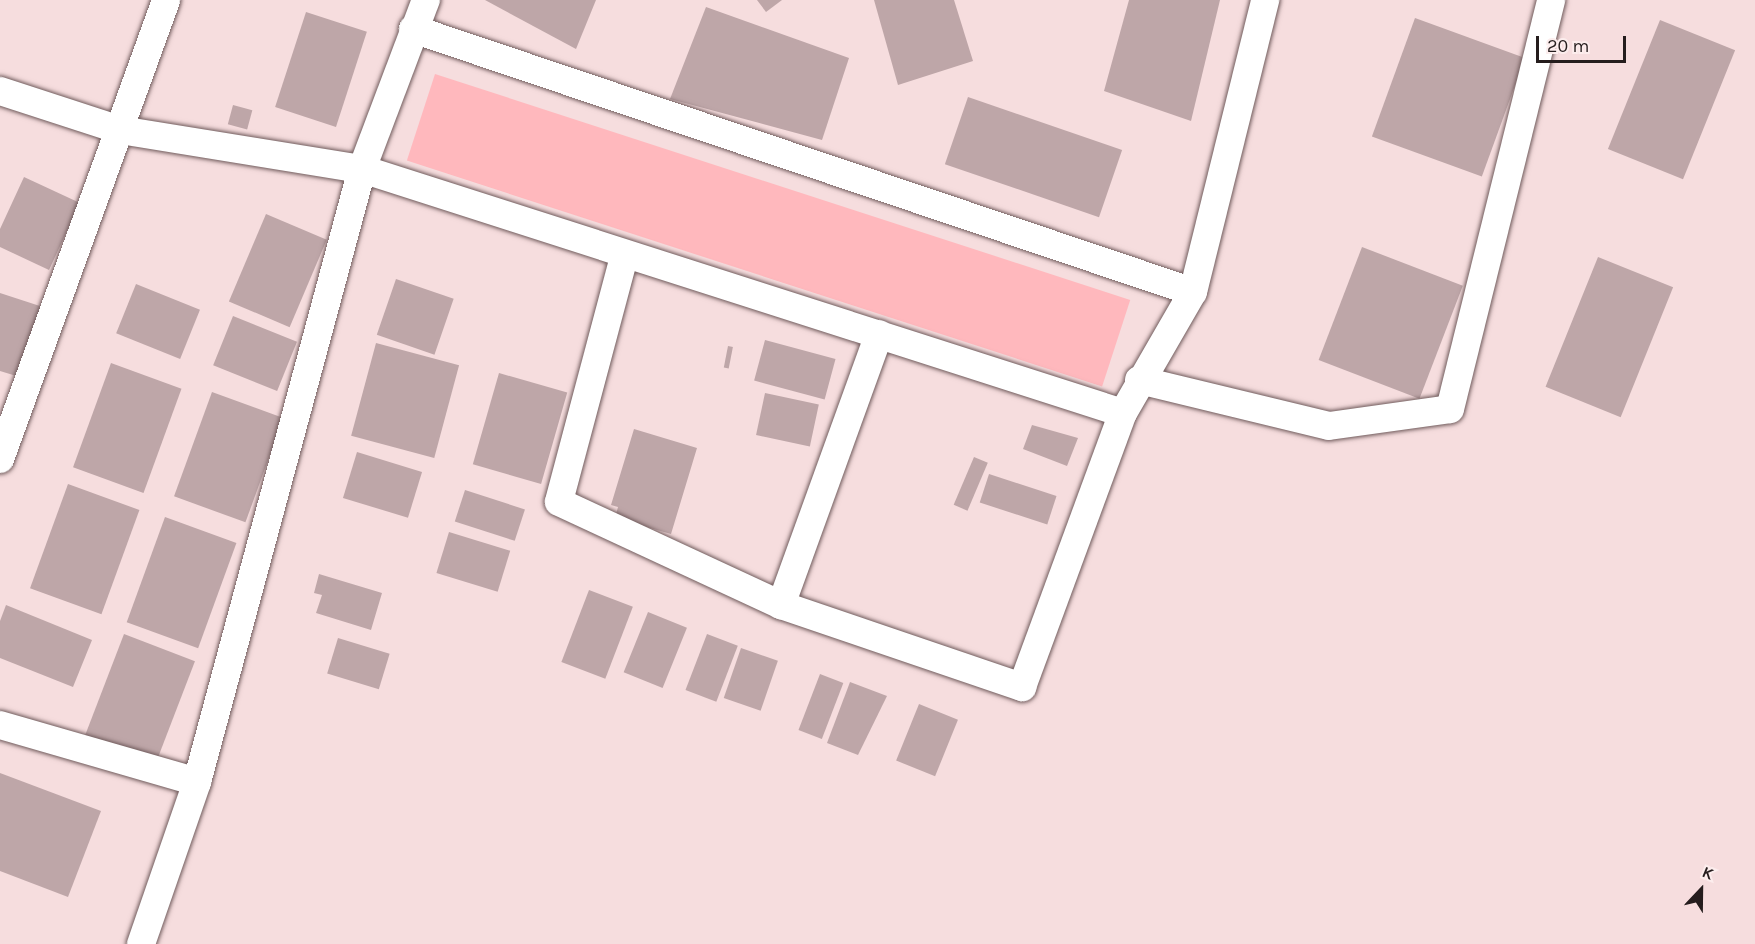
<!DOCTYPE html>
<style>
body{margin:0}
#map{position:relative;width:1755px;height:944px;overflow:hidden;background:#f6ddde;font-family:Karla,sans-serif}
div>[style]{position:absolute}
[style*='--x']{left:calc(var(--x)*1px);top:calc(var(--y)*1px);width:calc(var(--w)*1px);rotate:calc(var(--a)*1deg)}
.green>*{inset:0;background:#ffb8bd;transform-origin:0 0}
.building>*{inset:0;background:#bea6a8;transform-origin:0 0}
.roads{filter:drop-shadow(0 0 2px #705b5c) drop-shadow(0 0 2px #705b5c)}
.minor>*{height:28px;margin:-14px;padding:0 14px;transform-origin:14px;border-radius:14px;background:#fff}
span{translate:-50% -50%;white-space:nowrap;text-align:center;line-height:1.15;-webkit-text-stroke:6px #fceded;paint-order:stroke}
.north{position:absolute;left:1671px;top:860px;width:60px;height:60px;-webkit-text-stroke:4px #fceded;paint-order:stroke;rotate:22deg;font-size:16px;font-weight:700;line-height:24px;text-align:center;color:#251d1d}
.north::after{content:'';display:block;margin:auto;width:21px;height:27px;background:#251d1d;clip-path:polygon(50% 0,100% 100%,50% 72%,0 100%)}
.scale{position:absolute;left:1536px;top:36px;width:90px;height:27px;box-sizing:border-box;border:3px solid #251d1d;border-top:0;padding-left:8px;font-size:18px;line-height:21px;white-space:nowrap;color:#251d1d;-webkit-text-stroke:4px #fceded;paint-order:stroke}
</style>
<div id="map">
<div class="green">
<i style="left:435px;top:74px;width:731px;height:91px;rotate:18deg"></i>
</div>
<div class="building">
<i style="clip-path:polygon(485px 0,596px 0,576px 49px)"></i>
<i style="clip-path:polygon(757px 0,782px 0,766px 12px)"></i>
<i style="clip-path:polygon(874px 0,954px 0,973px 61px,898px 85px)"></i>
<i style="clip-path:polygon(1129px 0,1220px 0,1191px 121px,1104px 91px)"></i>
<i style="clip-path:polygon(706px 7px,849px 58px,822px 140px,670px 99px)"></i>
<i style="left:306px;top:12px;width:64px;height:100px;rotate:18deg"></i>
<i style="left:1415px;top:18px;width:117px;height:126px;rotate:20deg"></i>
<i style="left:1660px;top:20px;width:81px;height:139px;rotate:22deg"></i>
<i style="left:968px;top:97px;width:163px;height:71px;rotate:19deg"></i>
<i style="left:233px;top:105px;width:20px;height:20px;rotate:15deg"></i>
<i style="clip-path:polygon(24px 177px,80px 203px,49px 270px,0 247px,0 229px)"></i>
<i style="left:266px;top:214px;width:66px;height:95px;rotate:23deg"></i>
<i style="left:1362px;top:247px;width:108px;height:121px;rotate:21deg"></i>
<i style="left:1598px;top:257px;width:81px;height:140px;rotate:22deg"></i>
<i style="left:396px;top:279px;width:61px;height:59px;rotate:19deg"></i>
<i style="left:136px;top:284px;width:69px;height:53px;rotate:22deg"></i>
<i style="clip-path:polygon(0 293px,46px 308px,23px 378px,0 371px)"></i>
<i style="left:233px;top:316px;width:69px;height:53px;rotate:22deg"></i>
<i style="left:765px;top:340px;width:73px;height:42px;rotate:15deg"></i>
<i style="left:376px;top:343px;width:86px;height:96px;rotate:15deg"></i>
<i style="left:728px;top:346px;width:5px;height:22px;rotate:11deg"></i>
<i style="left:111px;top:363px;width:75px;height:111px;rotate:20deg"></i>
<i style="left:499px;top:373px;width:71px;height:95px;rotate:16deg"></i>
<i style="left:212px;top:392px;width:76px;height:111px;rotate:20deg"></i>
<i style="left:765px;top:393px;width:55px;height:43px;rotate:12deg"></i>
<i style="clip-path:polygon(1032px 425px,1078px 438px,1067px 466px,1023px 449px)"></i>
<i style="clip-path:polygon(634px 429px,697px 448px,671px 534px,615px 518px,618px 507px,611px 505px)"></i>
<i style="left:357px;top:452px;width:68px;height:48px;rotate:17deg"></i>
<i style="left:974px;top:457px;width:15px;height:52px;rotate:23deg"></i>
<i style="left:989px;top:474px;width:71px;height:30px;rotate:18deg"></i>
<i style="left:68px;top:484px;width:76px;height:111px;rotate:20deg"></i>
<i style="left:465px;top:490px;width:63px;height:33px;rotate:18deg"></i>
<i style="left:165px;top:517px;width:76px;height:112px;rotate:20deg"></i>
<i style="left:449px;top:532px;width:64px;height:43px;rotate:17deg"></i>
<i style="clip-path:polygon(319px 574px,382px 593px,371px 630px,316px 613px,322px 595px,314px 593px)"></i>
<i style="left:589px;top:590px;width:47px;height:77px;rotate:21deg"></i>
<i style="clip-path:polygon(6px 605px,92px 640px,73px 687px,0 658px,0 621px)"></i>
<i style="left:648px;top:612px;width:42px;height:65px;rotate:22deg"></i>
<i style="left:124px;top:634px;width:76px;height:112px;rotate:21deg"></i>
<i style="left:707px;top:634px;width:33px;height:60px;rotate:21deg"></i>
<i style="left:338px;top:638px;width:54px;height:37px;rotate:17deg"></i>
<i style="left:741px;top:648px;width:39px;height:53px;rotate:19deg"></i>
<i style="left:820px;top:674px;width:25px;height:60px;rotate:21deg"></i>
<i style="clip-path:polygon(850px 682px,887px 696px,858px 755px,827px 743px)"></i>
<i style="left:919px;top:704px;width:42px;height:61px;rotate:22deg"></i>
<i style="clip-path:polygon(0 773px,101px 811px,68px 897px,0 871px)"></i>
</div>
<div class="roads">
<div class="minor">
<i style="--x:413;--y:29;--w:823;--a:18.63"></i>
<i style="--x:1193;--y:292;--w:301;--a:-76.1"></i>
<i style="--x:0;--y:91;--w:126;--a:18"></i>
<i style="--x:120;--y:130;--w:245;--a:9.2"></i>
<i style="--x:362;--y:169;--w:799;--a:17.78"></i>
<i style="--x:1123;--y:413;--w:140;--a:-60"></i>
<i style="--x:624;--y:257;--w:253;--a:104.9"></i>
<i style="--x:559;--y:502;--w:245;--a:24.9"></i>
<i style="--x:781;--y:605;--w:255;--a:18.8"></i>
<i style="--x:1022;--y:687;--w:292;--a:-69.8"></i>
<i style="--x:1139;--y:380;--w:195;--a:13.6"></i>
<i style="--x:1329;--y:426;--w:122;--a:-8"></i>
<i style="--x:1450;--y:409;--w:421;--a:-76.1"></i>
<i style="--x:0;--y:459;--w:488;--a:-70.1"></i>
<i style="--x:781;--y:605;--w:288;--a:-70.1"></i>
<i style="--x:0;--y:725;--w:205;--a:16.1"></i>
<i style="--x:141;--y:944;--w:171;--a:-70.9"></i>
<i style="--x:197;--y:782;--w:635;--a:-74.93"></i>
<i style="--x:362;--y:169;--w:181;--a:-69.3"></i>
</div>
</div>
<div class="north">K</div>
<div class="scale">20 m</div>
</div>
